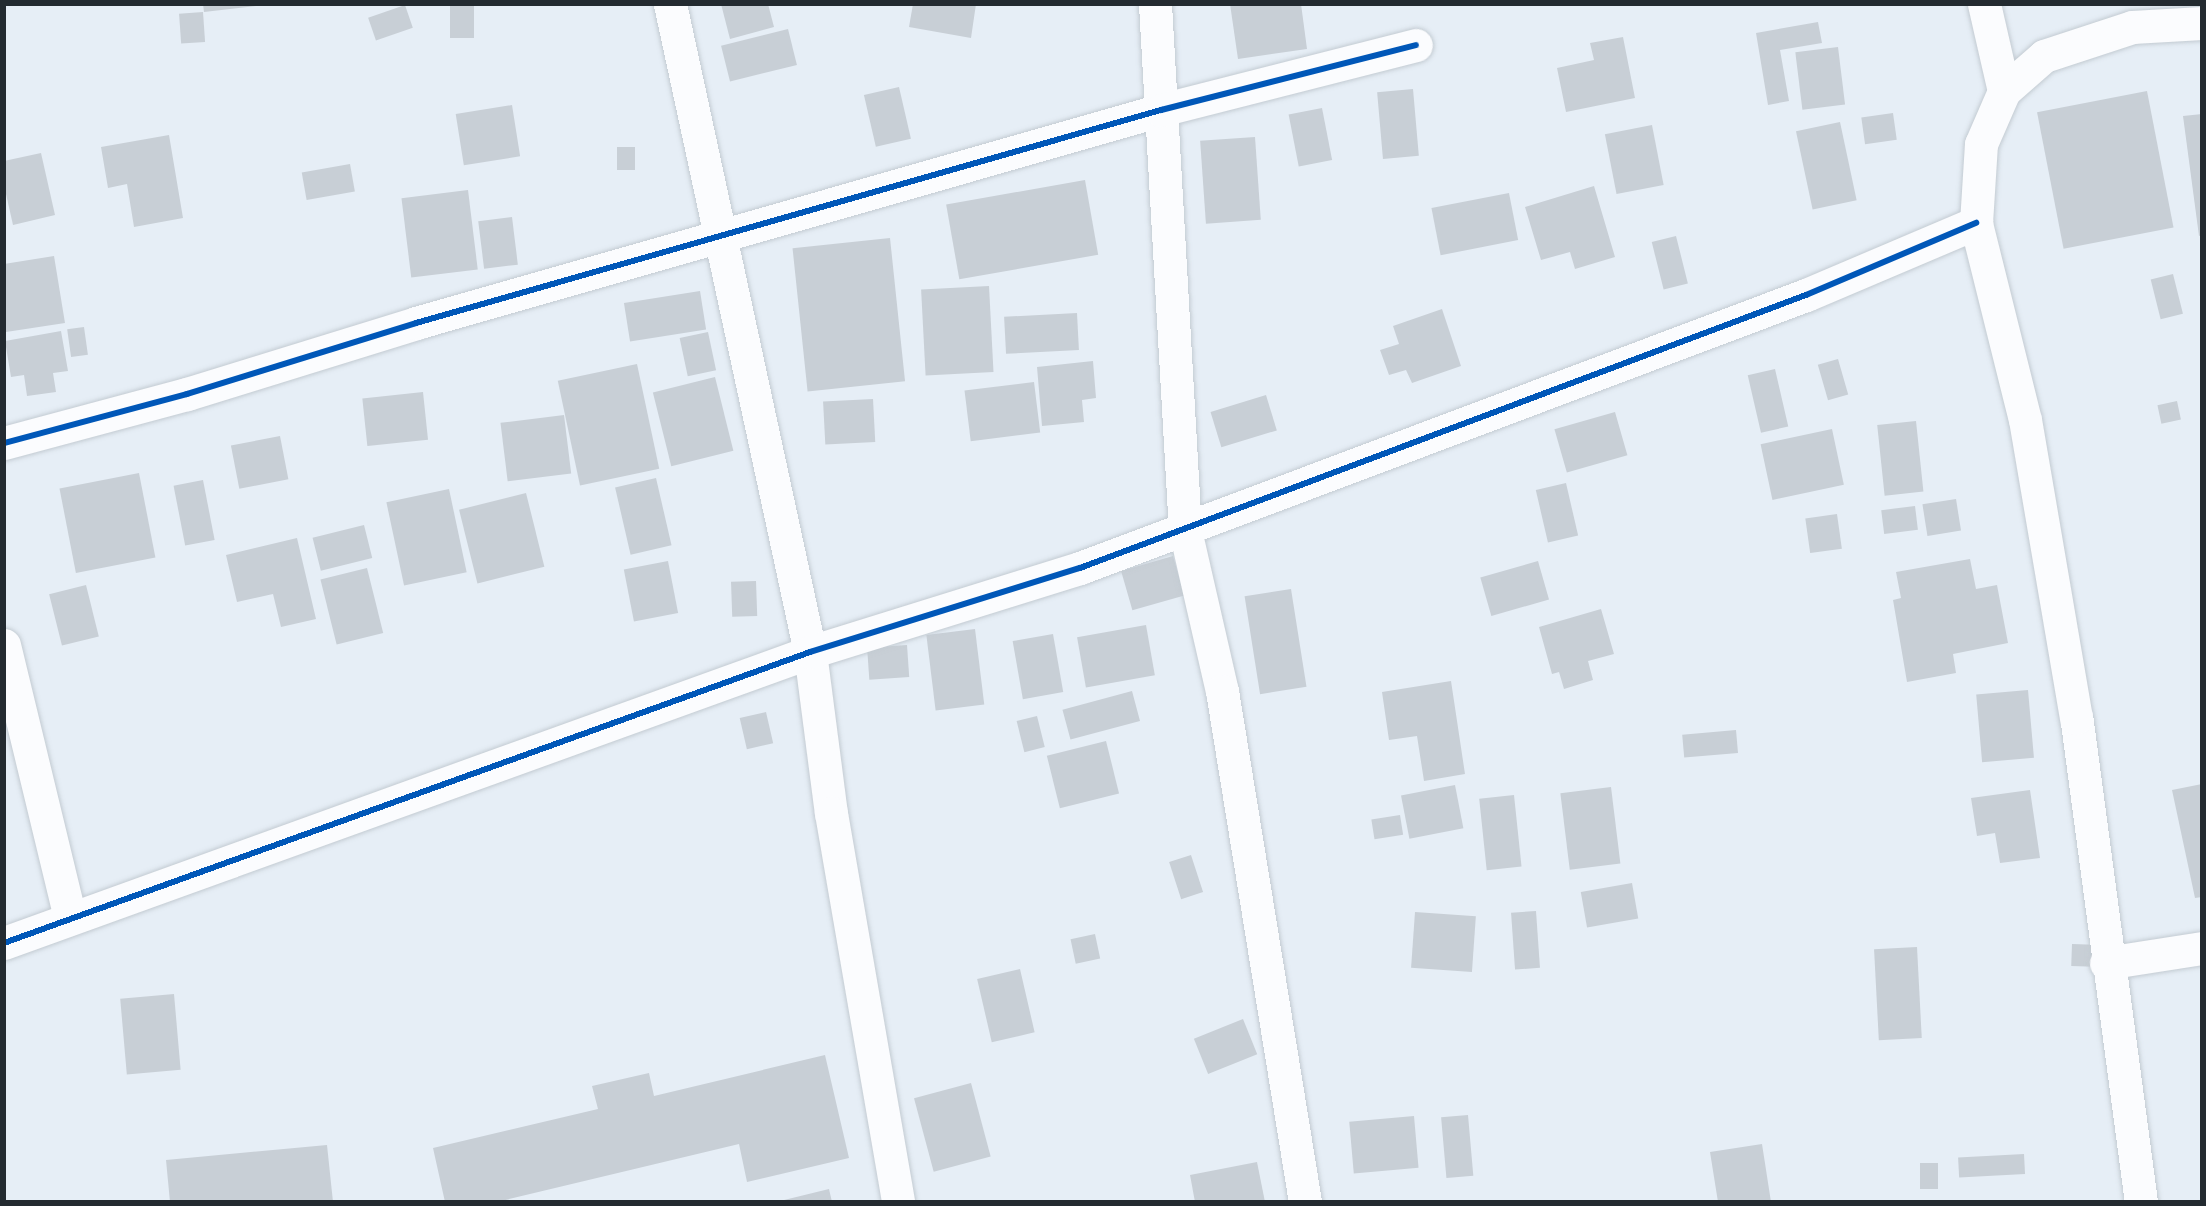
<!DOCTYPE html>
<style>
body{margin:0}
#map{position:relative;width:2206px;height:1206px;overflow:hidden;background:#e6eef6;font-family:"Alegreya Sans",sans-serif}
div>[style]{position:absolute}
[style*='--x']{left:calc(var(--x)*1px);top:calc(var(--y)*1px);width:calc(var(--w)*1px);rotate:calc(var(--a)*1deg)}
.building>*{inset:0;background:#c8cfd6;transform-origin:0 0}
.roads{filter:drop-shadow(0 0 2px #c3cbd2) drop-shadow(0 0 2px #c3cbd2)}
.minor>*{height:33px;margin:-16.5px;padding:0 16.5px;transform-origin:16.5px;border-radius:16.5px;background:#fbfcfe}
.cycleway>*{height:6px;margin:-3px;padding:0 3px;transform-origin:3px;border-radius:3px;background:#0057b8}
span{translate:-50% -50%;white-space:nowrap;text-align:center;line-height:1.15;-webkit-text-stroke:5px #f6fafd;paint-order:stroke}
.frame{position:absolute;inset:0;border:6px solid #232a30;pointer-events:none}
</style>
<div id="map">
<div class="building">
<i style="clip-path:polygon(203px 4px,256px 4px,256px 6px,204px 12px)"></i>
<i style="left:450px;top:4px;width:24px;height:34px"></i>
<i style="clip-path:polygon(721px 4px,768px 4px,774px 27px,730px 39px)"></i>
<i style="clip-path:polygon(913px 4px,976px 4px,971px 38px,909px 27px)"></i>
<i style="clip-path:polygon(1230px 4px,1301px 4px,1307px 49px,1238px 59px)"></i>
<i style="left:405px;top:5px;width:24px;height:39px;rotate:71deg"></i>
<i style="left:203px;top:12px;width:30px;height:24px;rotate:86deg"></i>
<i style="clip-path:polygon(1818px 22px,1822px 43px,1780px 50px,1789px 101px,1768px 105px,1756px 33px)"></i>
<i style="left:788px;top:29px;width:37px;height:69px;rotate:76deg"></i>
<i style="clip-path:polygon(1623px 37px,1635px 98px,1566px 112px,1557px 68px,1594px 60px,1590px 43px)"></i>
<i style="left:1838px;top:47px;width:58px;height:43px;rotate:83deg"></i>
<i style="left:899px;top:87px;width:53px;height:36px;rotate:77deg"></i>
<i style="left:1413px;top:89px;width:67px;height:36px;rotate:85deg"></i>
<i style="left:2147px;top:91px;width:139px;height:112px;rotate:79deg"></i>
<i style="left:512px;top:105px;width:52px;height:57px;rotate:81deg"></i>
<i style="left:1322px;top:108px;width:53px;height:34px;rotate:79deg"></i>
<i style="left:1893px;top:113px;width:27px;height:32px;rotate:82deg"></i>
<i style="clip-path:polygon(2202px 114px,2202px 235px,2199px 236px,2183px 116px)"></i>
<i style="left:1840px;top:122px;width:80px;height:45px;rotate:78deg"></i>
<i style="left:1652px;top:125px;width:61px;height:48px;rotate:79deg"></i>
<i style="clip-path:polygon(169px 135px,183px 218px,134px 227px,127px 184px,108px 188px,101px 147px)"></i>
<i style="left:1255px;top:137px;width:83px;height:55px;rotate:86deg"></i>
<i style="left:617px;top:147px;width:18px;height:23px"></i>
<i style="clip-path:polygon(41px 153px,55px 215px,13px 225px,4px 185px,4px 161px)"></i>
<i style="left:350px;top:164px;width:28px;height:49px;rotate:80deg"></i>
<i style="left:1085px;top:180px;width:76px;height:141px;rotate:80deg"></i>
<i style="clip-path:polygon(1594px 186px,1615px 257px,1575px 269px,1570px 252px,1541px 260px,1525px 207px)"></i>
<i style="left:468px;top:190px;width:80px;height:67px;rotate:83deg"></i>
<i style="left:1509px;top:193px;width:48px;height:79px;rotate:79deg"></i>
<i style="left:512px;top:217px;width:48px;height:34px;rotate:83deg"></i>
<i style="left:1676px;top:236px;width:49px;height:25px;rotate:76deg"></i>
<i style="left:890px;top:238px;width:144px;height:98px;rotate:84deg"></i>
<i style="clip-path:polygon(54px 256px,65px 323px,6px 332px,4px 264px)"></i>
<i style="left:2173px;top:274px;width:41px;height:23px;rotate:76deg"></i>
<i style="left:989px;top:286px;width:86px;height:68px;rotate:87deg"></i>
<i style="left:700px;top:291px;width:39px;height:77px;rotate:81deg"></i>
<i style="clip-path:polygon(1442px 309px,1461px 366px,1412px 383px,1406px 370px,1389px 375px,1380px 350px,1399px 344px,1393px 326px)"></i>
<i style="left:1077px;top:313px;width:37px;height:73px;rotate:87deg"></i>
<i style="left:84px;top:327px;width:28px;height:17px;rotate:82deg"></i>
<i style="clip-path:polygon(61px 331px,68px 371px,53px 373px,56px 392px,27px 396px,24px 375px,11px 377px,5px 341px)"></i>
<i style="left:708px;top:332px;width:39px;height:29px;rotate:78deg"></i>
<i style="left:1838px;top:359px;width:37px;height:21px;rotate:74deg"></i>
<i style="clip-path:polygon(1093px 361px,1096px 398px,1082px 400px,1084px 422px,1042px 426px,1037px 367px)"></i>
<i style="left:637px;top:364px;width:107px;height:81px;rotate:78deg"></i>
<i style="left:1775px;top:369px;width:59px;height:28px;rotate:77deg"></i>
<i style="left:715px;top:377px;width:76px;height:64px;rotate:76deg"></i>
<i style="left:1034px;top:382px;width:51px;height:70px;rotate:83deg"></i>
<i style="left:423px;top:392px;width:48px;height:61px;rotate:84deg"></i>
<i style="left:1266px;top:395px;width:37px;height:58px;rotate:73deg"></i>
<i style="left:873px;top:399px;width:43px;height:50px;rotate:87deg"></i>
<i style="left:2177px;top:401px;width:19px;height:20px;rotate:78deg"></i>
<i style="left:1615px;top:412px;width:45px;height:63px;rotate:74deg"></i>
<i style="left:564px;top:415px;width:59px;height:64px;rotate:83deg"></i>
<i style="left:1916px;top:421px;width:71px;height:39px;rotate:84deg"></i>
<i style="left:1832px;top:429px;width:57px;height:73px;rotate:78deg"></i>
<i style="left:280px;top:436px;width:44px;height:50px;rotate:79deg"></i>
<i style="left:139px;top:473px;width:86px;height:81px;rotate:79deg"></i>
<i style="left:656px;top:478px;width:69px;height:42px;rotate:77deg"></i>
<i style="left:203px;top:480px;width:61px;height:30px;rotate:79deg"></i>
<i style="left:1566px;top:483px;width:54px;height:31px;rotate:77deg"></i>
<i style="left:449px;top:489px;width:85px;height:64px;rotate:78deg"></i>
<i style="left:526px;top:493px;width:76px;height:69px;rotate:76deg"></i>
<i style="left:1956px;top:499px;width:32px;height:34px;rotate:81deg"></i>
<i style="left:1915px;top:506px;width:24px;height:34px;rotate:83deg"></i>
<i style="left:1837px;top:514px;width:35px;height:32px;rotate:82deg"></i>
<i style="left:364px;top:525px;width:34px;height:53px;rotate:76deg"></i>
<i style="clip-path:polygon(297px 538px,316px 619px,281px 627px,273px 594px,237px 602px,226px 555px)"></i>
<i style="left:1173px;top:556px;width:41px;height:54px;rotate:74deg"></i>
<i style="clip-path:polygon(1970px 559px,1976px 589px,1997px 585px,2008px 643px,1953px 654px,1956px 673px,1907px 682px,1893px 600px,1901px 598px,1896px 572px)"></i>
<i style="left:668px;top:561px;width:53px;height:45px;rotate:79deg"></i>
<i style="left:1538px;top:561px;width:40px;height:60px;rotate:74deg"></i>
<i style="left:367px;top:568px;width:67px;height:48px;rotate:76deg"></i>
<i style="left:756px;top:581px;width:35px;height:25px;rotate:88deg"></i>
<i style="left:86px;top:585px;width:53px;height:38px;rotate:76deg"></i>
<i style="left:1291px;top:589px;width:99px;height:47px;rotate:81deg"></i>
<i style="clip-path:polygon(1601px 609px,1614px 654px,1588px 661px,1593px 680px,1564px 689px,1559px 672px,1552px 674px,1539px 627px)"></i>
<i style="left:1146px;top:625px;width:51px;height:70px;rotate:80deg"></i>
<i style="left:975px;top:629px;width:76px;height:49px;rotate:83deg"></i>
<i style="left:1053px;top:634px;width:59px;height:41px;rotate:80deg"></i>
<i style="left:907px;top:645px;width:32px;height:40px;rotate:86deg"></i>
<i style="clip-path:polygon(1451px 681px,1465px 774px,1424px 781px,1417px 736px,1389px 740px,1382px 692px)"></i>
<i style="left:2028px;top:690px;width:68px;height:52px;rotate:85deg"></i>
<i style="left:1132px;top:691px;width:31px;height:72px;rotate:75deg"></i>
<i style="left:766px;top:712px;width:32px;height:27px;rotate:77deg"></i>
<i style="left:1037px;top:716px;width:32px;height:21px;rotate:76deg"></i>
<i style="left:1736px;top:730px;width:23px;height:54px;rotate:85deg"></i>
<i style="left:1106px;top:741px;width:54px;height:61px;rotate:76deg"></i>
<i style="clip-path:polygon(2202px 784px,2202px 897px,2195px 898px,2172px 790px)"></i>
<i style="left:1455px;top:785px;width:44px;height:55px;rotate:79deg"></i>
<i style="left:1611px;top:787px;width:77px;height:51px;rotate:83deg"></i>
<i style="clip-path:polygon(2030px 790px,2040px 858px,2000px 863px,1995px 833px,1977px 836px,1971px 798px)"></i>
<i style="left:1514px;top:795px;width:72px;height:35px;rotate:84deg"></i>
<i style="left:1400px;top:815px;width:20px;height:29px;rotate:81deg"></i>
<i style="left:1191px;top:855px;width:39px;height:23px;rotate:72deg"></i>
<i style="left:1632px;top:883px;width:36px;height:52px;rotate:80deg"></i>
<i style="left:1536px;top:911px;width:57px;height:25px;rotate:86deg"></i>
<i style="left:1415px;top:912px;width:61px;height:56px;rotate:4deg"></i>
<i style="left:1095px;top:934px;width:25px;height:25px;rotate:78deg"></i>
<i style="left:2072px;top:944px;width:23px;height:22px;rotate:2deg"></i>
<i style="left:1917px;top:947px;width:91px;height:43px;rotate:87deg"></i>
<i style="left:1020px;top:969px;width:65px;height:44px;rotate:77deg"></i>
<i style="left:174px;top:994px;width:76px;height:54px;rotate:85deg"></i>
<i style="left:1243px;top:1019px;width:38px;height:53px;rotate:68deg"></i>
<i style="clip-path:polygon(825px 1055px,849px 1158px,747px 1182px,739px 1144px,497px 1202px,445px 1202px,433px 1148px,598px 1109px,592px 1086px,649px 1073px,654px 1096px)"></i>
<i style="left:971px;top:1083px;width:76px;height:59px;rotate:75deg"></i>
<i style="left:1468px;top:1115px;width:61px;height:27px;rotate:85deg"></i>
<i style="left:1414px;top:1116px;width:52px;height:65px;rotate:85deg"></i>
<i style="clip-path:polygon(1762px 1144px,1771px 1202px,1718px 1202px,1710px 1152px)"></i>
<i style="clip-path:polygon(327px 1145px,333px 1202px,170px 1202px,166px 1160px)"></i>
<i style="left:2024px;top:1154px;width:20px;height:66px;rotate:87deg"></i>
<i style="clip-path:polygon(1257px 1162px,1265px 1202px,1195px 1202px,1190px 1175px)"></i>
<i style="left:1920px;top:1163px;width:18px;height:26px"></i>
<i style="clip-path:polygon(829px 1189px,832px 1202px,781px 1202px,780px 1201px)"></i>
</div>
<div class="roads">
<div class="minor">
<i style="--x:670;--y:4;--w:663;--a:77.81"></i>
<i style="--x:810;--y:652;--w:162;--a:82.6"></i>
<i style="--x:831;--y:813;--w:395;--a:80.2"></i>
<i style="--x:1155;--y:4;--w:527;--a:86.74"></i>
<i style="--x:1185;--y:530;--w:165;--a:77.1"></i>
<i style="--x:1222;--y:691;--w:518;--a:80.77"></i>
<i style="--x:1984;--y:4;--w:89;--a:77.1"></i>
<i style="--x:4;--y:443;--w:189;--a:-15"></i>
<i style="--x:187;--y:394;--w:240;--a:-17.2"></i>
<i style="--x:416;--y:323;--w:775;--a:-15.96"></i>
<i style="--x:1161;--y:110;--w:263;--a:-14.3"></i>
<i style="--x:4;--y:645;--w:281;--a:76.4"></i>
<i style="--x:4;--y:943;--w:857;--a:-19.85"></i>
<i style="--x:810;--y:652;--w:283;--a:-17.3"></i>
<i style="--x:1080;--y:568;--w:776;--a:-20.61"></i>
<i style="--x:1806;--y:295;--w:185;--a:-23"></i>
<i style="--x:2106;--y:963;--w:97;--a:-8.9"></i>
<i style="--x:2141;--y:1202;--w:488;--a:-97.6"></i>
<i style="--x:2076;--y:718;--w:302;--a:-99.7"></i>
<i style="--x:2025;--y:420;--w:203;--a:-104"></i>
<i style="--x:1976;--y:223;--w:79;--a:-86.4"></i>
<i style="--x:1981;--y:144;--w:58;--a:-66.5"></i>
<i style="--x:2004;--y:91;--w:53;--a:-41.2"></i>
<i style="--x:2044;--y:56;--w:93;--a:-18.2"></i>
<i style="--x:2132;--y:27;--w:70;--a:-3.3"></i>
</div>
</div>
<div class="cycleway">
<i style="--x:4;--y:443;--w:189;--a:-15"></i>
<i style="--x:187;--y:394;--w:240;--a:-17.2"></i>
<i style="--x:416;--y:323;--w:775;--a:-15.96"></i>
<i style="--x:1161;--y:110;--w:263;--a:-14.3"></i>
<i style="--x:4;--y:943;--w:857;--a:-19.85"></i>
<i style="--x:810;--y:652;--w:283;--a:-17.3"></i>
<i style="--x:1080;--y:568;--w:776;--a:-20.61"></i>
<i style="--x:1806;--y:295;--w:185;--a:-23"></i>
</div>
<div class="frame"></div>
</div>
